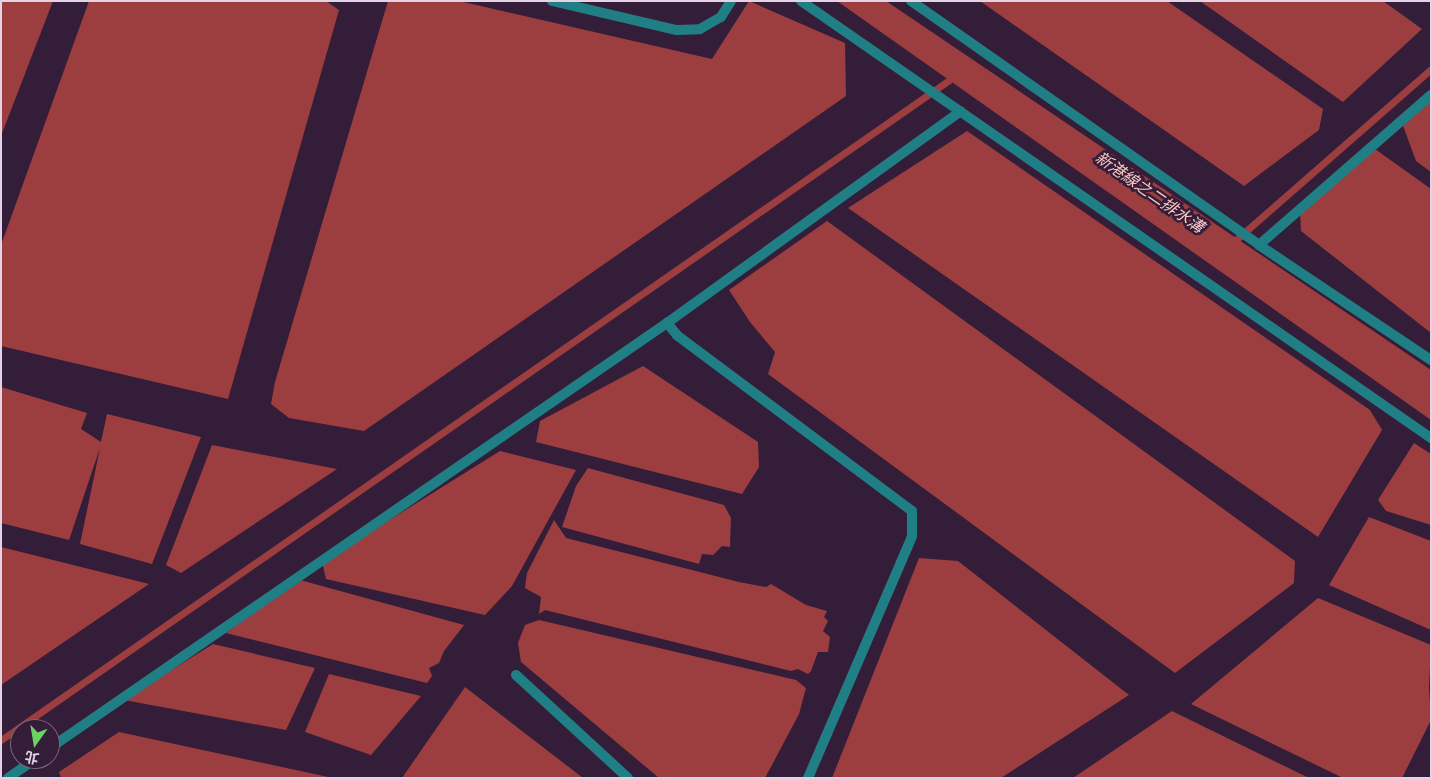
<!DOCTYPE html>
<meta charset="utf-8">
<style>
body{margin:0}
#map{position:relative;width:1432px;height:779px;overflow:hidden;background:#341d38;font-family:"PT Sans","Noto Sans TC",sans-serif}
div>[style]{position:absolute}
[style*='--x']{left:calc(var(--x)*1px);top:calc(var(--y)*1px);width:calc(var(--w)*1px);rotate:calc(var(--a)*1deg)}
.water>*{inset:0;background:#9c3e3f}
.stream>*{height:7px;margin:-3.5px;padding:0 3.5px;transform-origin:3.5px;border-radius:3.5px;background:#9c3e3f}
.lane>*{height:10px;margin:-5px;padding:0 5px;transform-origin:5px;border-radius:5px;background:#207e85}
span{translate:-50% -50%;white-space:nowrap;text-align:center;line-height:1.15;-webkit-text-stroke:5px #341d38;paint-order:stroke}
.water-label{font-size:16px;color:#fcc6c3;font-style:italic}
.frame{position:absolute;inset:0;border:2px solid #e3d3e5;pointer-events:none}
.north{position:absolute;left:10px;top:719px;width:50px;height:50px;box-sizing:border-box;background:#341d38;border:1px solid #7a667d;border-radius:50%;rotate:193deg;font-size:14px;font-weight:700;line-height:20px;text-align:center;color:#e3d3e5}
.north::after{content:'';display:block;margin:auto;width:18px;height:22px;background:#6bd362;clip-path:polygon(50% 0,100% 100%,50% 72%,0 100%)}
</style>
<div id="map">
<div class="water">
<i style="clip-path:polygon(1px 1px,53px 1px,1px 136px)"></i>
<i style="clip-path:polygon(89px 1px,326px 1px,339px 10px,228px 399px,1px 346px,1px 245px)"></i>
<i style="clip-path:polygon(388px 1px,459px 1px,712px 59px,749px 1px,845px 43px,846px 96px,364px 431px,289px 418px,271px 404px,275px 382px)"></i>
<i style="clip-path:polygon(837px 1px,886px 1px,1431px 370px,1431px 420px)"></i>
<i style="clip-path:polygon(980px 1px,1167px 1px,1323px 109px,1319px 130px,1244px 186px)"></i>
<i style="clip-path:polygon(1200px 1px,1383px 1px,1422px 29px,1343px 102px)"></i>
<i style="clip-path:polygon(1431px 99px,1431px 172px,1416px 161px,1402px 123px)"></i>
<i style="clip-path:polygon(967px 131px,1370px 410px,1382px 430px,1318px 537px,848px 208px)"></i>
<i style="clip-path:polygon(1375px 149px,1431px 189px,1431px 333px,1301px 231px,1300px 211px)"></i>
<i style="clip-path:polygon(827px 221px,1295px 561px,1294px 583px,1175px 673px,768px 374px,775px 352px,750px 322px,729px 290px)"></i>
<i style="clip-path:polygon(643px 366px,758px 442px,759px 467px,742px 494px,536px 442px,540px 421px)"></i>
<i style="clip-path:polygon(1px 387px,87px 413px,81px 429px,101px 442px,107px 414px,201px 437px,152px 564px,80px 544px,100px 448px,69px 540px,1px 523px)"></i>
<i style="clip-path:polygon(1414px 443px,1431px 454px,1431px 525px,1386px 511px,1378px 500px)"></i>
<i style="clip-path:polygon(212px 445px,337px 469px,181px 573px,166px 565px)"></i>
<i style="clip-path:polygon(500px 451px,576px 470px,512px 586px,485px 615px,326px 579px,322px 562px)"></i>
<i style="clip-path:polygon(588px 468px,724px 505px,731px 518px,730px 547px,722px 546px,713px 555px,702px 554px,699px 564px,562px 527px,576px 486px)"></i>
<i style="clip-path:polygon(1369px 517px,1431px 541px,1431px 630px,1329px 585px)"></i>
<i style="clip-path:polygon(554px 520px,566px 538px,739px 582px,766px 587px,771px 584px,806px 605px,827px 611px,824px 617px,828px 621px,823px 631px,830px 637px,828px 652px,818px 652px,811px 671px,808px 674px,798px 669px,791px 671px,545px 610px,539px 614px,541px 597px,525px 588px,527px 573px)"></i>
<i style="clip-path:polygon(1px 547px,149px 584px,1px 685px)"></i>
<i style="clip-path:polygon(919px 558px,958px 561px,1129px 695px,1001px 778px,832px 778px)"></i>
<i style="clip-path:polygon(300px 580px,464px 625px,444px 651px,439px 663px,429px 668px,432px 676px,427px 683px,226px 633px)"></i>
<i style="clip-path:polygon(1318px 598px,1431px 645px,1429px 687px,1431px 720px,1402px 778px,1343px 778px,1191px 704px)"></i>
<i style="clip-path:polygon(539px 620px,796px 680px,806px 688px,799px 714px,765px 778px,659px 778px,521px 662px,518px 643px,525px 625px)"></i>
<i style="clip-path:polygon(213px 644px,315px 668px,286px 730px,124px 700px)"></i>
<i style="clip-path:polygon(329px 674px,421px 696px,371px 755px,305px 732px)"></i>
<i style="clip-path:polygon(465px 687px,583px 778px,402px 778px)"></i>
<i style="clip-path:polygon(1172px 711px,1309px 778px,1073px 778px)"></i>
<i style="clip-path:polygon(119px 732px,333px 778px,61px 778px,59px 772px)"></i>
</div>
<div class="stream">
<i style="--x:1230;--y:245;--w:267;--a:-41.2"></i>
<i style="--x:1;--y:740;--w:1162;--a:-34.84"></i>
</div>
<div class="lane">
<i style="--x:552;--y:1;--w:128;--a:13.1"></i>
<i style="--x:677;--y:30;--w:23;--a:-2"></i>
<i style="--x:700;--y:29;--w:24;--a:-30"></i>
<i style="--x:721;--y:17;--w:19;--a:-58"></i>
<i style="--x:801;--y:1;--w:767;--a:34.75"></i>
<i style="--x:911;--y:1;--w:425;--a:35"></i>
<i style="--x:1259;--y:245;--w:207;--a:33.8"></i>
<i style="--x:1259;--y:245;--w:228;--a:-41.1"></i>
<i style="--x:516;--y:675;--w:152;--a:42.6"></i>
<i style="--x:50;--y:748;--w:749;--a:-34.56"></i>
<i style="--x:8;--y:778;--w:33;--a:-35"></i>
<i style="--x:808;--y:778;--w:263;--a:-66.7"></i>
<i style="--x:912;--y:536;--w:25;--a:-90"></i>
<i style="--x:912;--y:511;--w:294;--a:-143.2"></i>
<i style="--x:677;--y:335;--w:16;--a:-130"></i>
<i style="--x:667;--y:323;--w:362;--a:-35.8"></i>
</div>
<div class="water-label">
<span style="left:1150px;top:192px;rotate:35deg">新港線之二排水溝</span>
</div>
<div class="frame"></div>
<div class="north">北</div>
</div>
